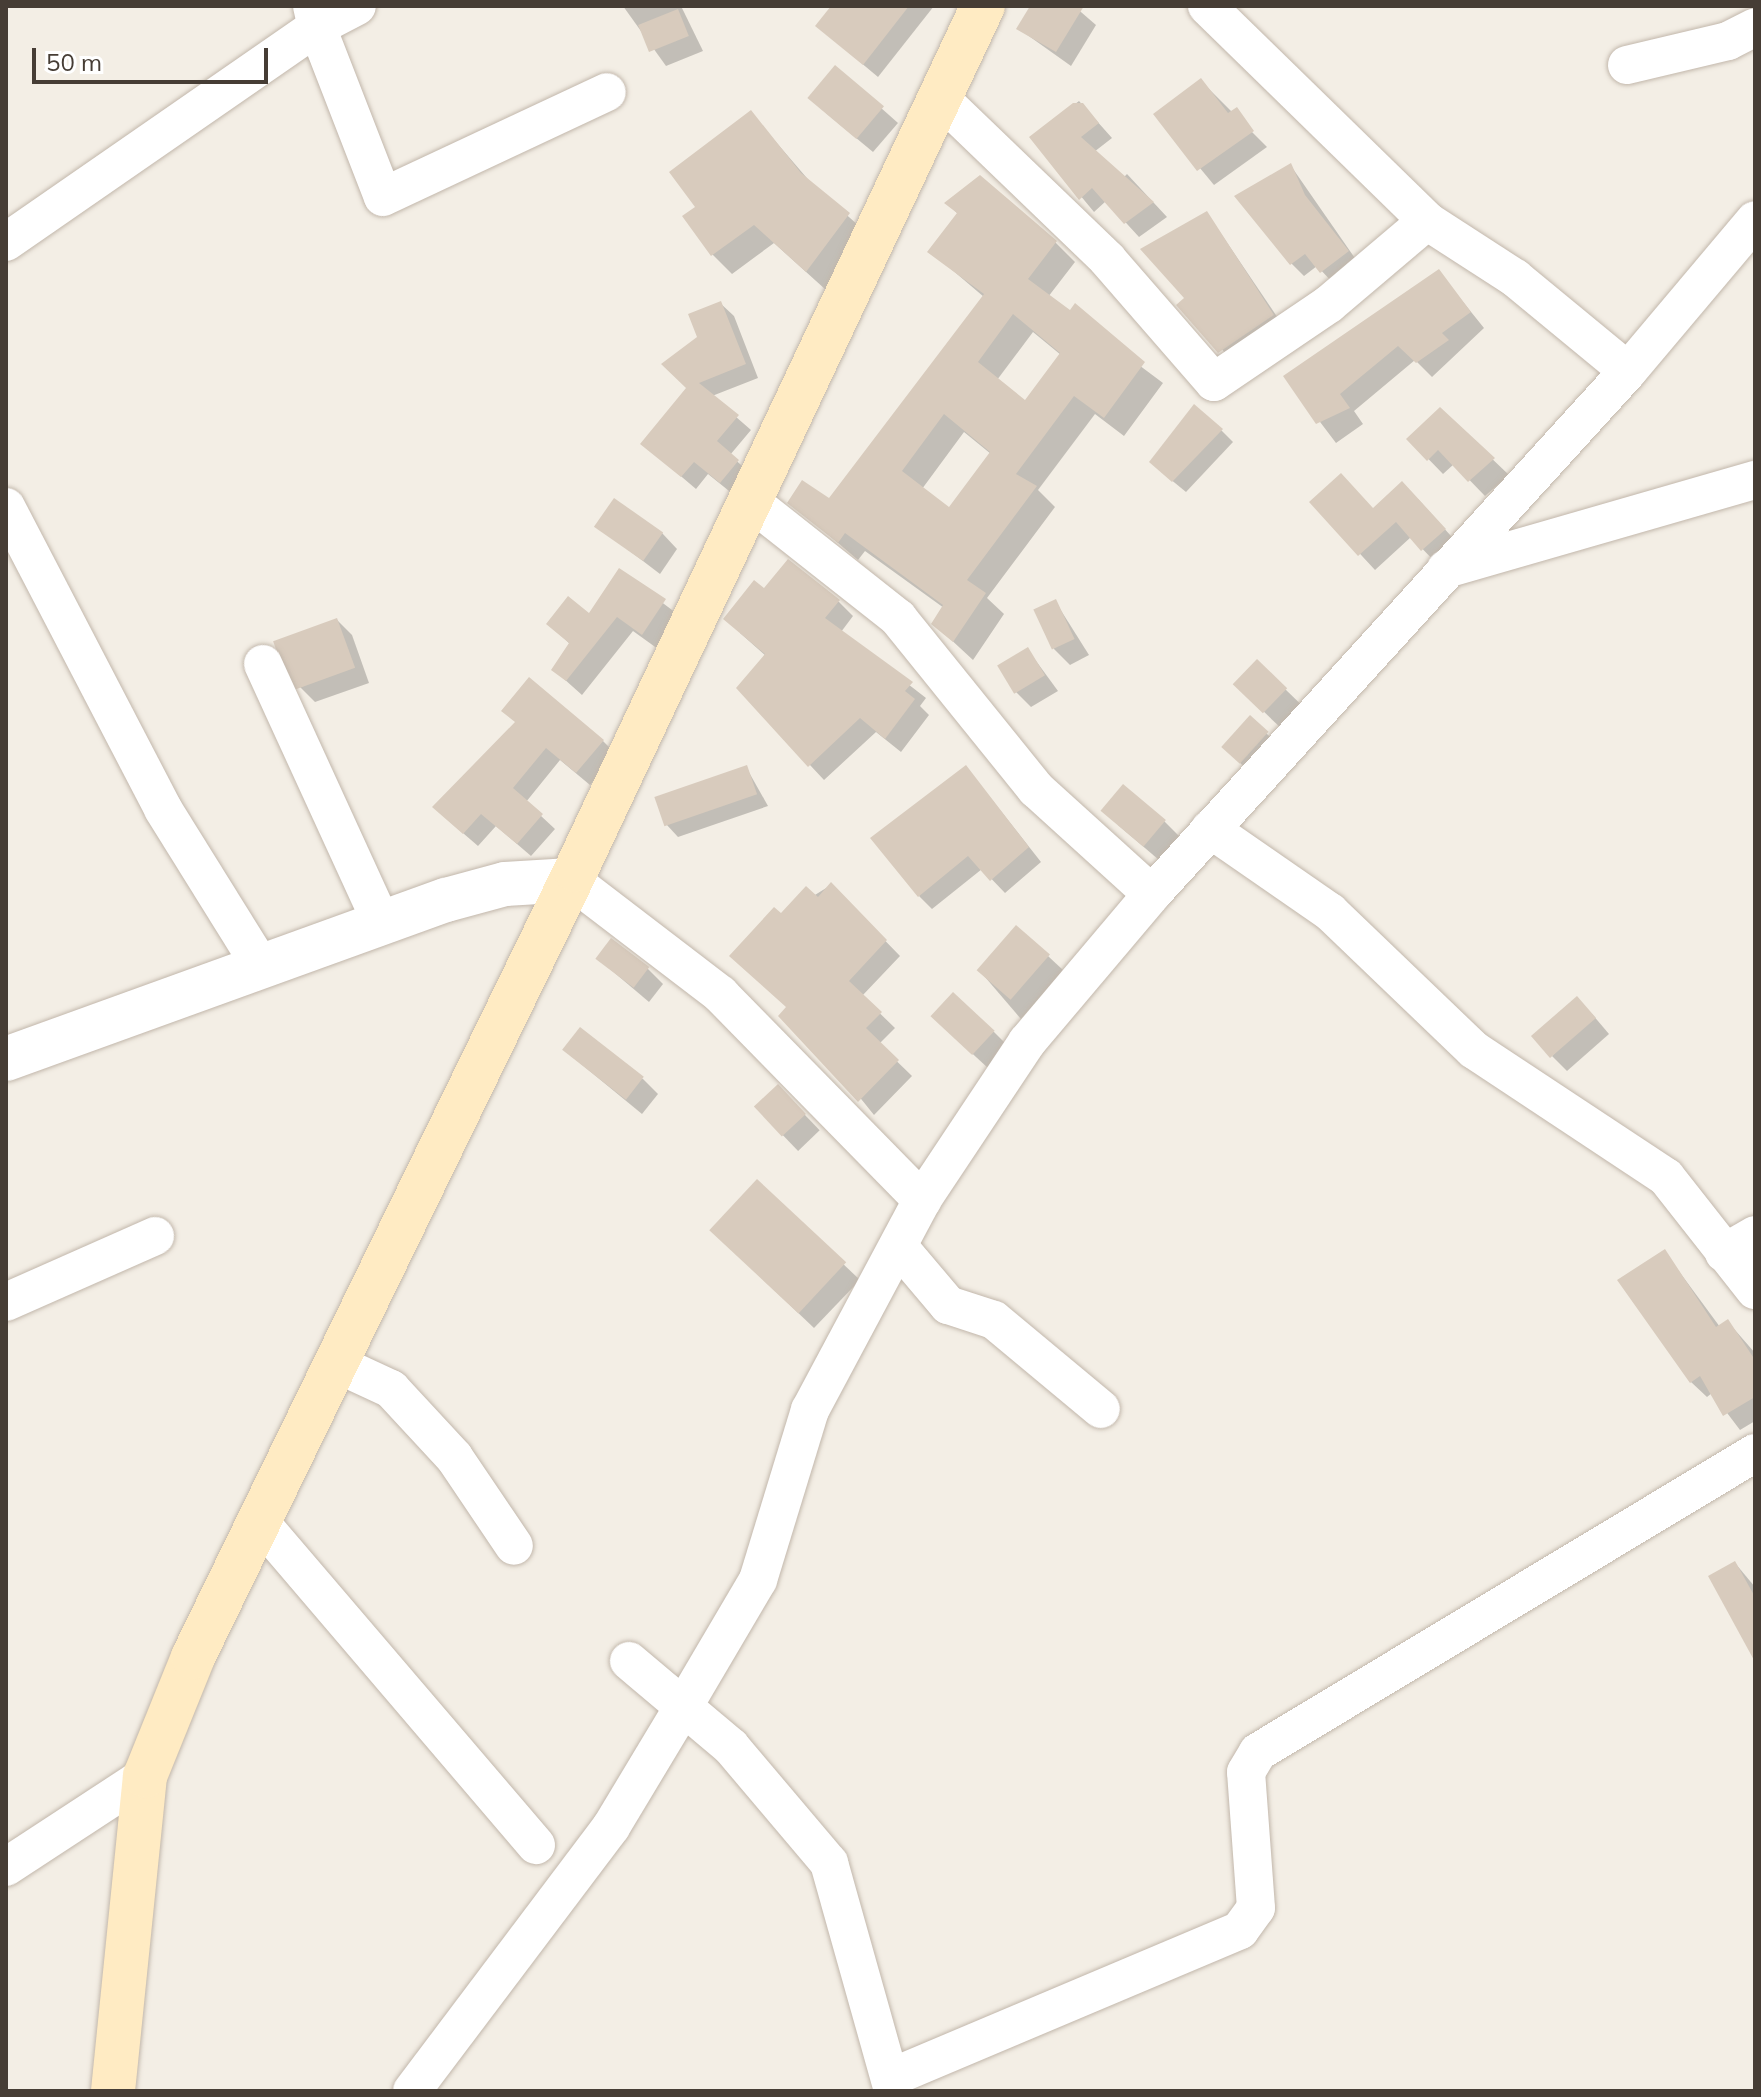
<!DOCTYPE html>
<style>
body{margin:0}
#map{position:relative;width:1761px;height:2097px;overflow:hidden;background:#f3eee5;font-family:Mulish,sans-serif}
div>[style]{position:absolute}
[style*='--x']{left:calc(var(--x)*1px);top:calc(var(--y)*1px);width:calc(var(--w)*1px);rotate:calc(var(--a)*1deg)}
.shadow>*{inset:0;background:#0003;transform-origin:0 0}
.building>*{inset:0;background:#d8cbbd;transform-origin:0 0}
.roads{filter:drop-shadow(0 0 2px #c2b7ab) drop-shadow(0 0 2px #c2b7ab)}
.minor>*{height:38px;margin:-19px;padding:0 19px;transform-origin:19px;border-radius:19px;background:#fff}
.tertiary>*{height:44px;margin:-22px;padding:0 22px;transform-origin:22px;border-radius:22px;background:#fff}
.secondary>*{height:44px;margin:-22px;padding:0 22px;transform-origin:22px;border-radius:22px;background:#ffebc3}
span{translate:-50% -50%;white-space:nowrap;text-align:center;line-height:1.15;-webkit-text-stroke:7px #fff;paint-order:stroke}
.frame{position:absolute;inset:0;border:8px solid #463d35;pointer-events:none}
.scale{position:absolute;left:32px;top:48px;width:236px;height:36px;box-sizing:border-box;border:4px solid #463d35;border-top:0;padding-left:10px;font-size:24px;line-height:28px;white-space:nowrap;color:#463d35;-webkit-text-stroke:6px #fff;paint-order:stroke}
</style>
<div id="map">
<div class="shadow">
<i style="clip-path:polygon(623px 6px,681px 6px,703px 51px,666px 66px)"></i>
<i style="clip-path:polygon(833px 6px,934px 6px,878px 77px,817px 26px)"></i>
<i style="clip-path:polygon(1033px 6px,1074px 6px,1096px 25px,1071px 66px,1019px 29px)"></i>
<i style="clip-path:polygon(836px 68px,898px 123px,873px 152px,826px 113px)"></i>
<i style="clip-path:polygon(1201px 81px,1267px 147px,1214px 185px,1156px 115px)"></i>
<i style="clip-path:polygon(1079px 101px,1112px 138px,1094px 152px,1122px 179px,1127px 174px,1167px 217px,1139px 237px,1106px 201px,1094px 212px,1032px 137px)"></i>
<i style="clip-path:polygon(751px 113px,812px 184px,868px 234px,826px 290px,774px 243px,732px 274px,712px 254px,698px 208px)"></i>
<i style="clip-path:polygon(1291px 166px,1359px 264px,1334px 284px,1317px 266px,1304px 276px,1291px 263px)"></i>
<i style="clip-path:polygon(evenodd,947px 203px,1055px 242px,1075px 262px,1048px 297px,1163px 383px,1124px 436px,1095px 414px,1038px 490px,1055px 507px,987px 598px,1004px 614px,973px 660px,933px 623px,944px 608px,865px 551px,858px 560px,790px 502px,829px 500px,984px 297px,930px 251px,958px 214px,947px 203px,1033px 332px,1061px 355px,1025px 402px,997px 380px,1033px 332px,947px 203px,964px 432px,991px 454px,949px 510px,922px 489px,964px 432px)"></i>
<i style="clip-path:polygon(1207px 213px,1286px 330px,1233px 365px,1187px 298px)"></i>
<i style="clip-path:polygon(1439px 272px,1484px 328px,1432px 377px,1415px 360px,1354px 411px,1363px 424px,1336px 443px,1286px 377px)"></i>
<i style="clip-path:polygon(720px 303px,734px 316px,758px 378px,712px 396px,751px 430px,730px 455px,751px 474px,734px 495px,708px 474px,696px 489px,643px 444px,688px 388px,699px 338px)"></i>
<i style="clip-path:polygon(1440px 409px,1509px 475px,1485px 496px,1454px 464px,1443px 474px,1409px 439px)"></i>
<i style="clip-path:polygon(1221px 430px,1233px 442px,1186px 492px,1164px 474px)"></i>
<i style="clip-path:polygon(1418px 499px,1459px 545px,1438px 565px,1411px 537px,1375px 570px,1312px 502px,1374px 511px)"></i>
<i style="clip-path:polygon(597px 526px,662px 533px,677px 549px,660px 574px)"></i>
<i style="clip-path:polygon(619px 570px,680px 616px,658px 649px,633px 631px,582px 695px,554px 670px,571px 645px,549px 624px,590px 616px)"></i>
<i style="clip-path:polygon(765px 591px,839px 602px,853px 616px,841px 632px,926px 698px,920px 706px,929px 715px,901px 752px,876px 732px,824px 780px,738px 688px,766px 656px,740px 633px)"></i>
<i style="clip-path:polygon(1055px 601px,1089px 655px,1070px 665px,1054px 649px)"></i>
<i style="clip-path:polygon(337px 620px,352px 635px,369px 683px,315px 702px,300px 687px)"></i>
<i style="clip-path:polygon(1028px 650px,1058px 691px,1031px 707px,1016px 692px)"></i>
<i style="left:1257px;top:662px;width:62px;height:31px;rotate:44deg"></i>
<i style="clip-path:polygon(1250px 718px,1283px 749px,1257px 778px,1239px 762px)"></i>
<i style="clip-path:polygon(517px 723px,603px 741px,616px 754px,590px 785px,560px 760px,526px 802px,555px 829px,531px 856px,496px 826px,478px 846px,449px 821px)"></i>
<i style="clip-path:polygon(746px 767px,768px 806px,678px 837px,666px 824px)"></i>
<i style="clip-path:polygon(966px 767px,1041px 862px,1005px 893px,982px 869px,932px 909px,919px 896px)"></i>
<i style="clip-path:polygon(1164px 821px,1179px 836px,1159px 860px,1118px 825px)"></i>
<i style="clip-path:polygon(831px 885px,900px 956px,862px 996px,895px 1028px,879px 1044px,912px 1076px,874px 1115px,788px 1008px,781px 916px)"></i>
<i style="clip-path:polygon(1048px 956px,1064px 971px,1021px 1019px,979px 970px)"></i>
<i style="clip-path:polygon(597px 958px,648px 969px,663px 984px,649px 1002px)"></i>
<i style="clip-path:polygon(1592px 1014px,1609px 1034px,1567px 1071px,1552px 1056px)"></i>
<i style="clip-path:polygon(949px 1032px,994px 1032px,1009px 1047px,989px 1069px)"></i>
<i style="clip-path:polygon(564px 1050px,643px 1079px,658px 1094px,642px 1114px)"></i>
<i style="left:778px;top:1087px;width:60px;height:30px;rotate:46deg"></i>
<i style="clip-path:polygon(757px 1182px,860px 1280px,814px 1328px,727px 1245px)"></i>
<i style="clip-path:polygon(1664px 1251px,1720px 1327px,1728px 1322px,1755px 1353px,1755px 1421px,1740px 1430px,1712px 1393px,1707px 1397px,1691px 1382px)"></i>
<i style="clip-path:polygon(1735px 1563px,1755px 1587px,1755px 1661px)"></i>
</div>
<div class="building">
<i style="clip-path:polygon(831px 6px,909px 6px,863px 65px,815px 26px)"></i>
<i style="clip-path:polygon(1030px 6px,1084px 6px,1056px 52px,1016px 29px)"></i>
<i style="left:678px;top:9px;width:29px;height:43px;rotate:68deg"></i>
<i style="left:835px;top:65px;width:64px;height:43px;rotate:40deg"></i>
<i style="clip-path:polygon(1201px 78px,1228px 113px,1237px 107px,1254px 131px,1197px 171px,1153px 114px)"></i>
<i style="clip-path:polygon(1073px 103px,1083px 103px,1099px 123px,1081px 137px,1154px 202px,1124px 224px,1092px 188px,1079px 200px,1029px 137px)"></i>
<i style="clip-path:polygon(751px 110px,801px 173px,850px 213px,806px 272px,754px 225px,711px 256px,682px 216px,695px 207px,669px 172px)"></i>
<i style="clip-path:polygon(1291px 163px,1305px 195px,1349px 251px,1320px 273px,1305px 254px,1290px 265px,1234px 196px)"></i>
<i style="clip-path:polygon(evenodd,980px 175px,1057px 241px,1028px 279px,1070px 310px,1075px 303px,1145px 362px,1104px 418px,1074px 396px,1016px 474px,1037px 486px,967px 580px,986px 593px,953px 642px,931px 624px,943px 605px,845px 533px,838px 543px,787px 503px,802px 480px,829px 498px,984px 294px,927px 252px,957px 213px,944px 203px,980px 175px,1013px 314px,1060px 353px,1025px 400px,978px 362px,1013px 314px,980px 175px,944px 414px,990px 452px,949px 507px,902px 471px,944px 414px)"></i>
<i style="clip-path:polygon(1207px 211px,1274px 315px,1218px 353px,1176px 305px,1184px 298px,1140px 249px)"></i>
<i style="clip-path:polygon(1439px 269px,1471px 312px,1442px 333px,1449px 340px,1416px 363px,1398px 346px,1340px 394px,1350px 408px,1316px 424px,1283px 376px)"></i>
<i style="clip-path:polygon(721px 301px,746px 364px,699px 383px,739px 415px,717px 441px,739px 460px,720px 483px,694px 462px,681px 477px,640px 444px,686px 388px,661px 364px,697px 337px,688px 314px)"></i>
<i style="clip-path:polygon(1194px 404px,1223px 429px,1172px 482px,1149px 462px)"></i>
<i style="clip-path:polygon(1440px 407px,1495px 458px,1468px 482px,1438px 450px,1427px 461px,1406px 439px)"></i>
<i style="clip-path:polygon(1341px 473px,1373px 508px,1402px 481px,1446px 529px,1421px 551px,1396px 522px,1358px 556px,1309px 502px)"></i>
<i style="left:614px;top:498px;width:60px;height:35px;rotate:35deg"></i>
<i style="clip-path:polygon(788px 559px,840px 600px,825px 618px,913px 682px,905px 691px,915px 699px,885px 739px,860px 718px,808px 767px,736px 688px,765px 654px,723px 619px,754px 580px,764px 588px)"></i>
<i style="clip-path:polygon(619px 568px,666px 599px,642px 635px,617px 617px,566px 681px,551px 670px,569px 643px,546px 624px,568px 596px,589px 613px)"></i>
<i style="left:1056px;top:599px;width:44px;height:25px;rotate:65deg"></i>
<i style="left:337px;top:618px;width:53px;height:68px;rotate:70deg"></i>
<i style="left:1028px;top:647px;width:33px;height:36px;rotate:59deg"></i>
<i style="left:1257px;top:659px;width:42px;height:35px;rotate:44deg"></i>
<i style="clip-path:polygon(529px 677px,604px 740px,576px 773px,546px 748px,513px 788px,543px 814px,517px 844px,481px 814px,463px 834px,432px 807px,515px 722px,501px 711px)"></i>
<i style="left:1250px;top:715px;width:25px;height:43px;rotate:42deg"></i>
<i style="left:747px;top:765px;width:31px;height:98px;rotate:71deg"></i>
<i style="clip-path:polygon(966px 765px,1029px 847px,990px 881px,968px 856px,918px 897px,870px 838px)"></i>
<i style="left:1123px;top:784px;width:56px;height:35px;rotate:40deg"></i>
<i style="clip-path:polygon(831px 882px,887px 940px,849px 981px,882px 1012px,866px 1028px,899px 1060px,858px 1102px,778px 1016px,786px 1007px,729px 956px,774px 907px,781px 913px,806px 886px,818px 897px)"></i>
<i style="left:1016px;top:925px;width:45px;height:60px;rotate:41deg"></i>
<i style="left:611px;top:938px;width:48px;height:26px;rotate:37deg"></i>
<i style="left:953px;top:992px;width:57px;height:33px;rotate:43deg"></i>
<i style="left:1577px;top:996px;width:29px;height:61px;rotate:49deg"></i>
<i style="left:580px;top:1027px;width:81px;height:29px;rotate:38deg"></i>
<i style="left:778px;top:1084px;width:41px;height:33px;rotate:47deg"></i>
<i style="left:757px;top:1179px;width:122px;height:70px;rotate:43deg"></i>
<i style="clip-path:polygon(1665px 1249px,1716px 1327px,1728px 1319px,1755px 1360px,1755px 1397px,1723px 1416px,1700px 1376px,1690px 1383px,1617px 1280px)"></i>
<i style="clip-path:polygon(1735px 1561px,1755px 1597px,1755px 1662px,1708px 1576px)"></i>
</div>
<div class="roads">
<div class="minor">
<i style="--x:312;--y:6;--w:22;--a:77"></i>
<i style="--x:317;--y:27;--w:45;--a:-27.7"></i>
<i style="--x:1207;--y:6;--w:308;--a:44.3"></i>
<i style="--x:1427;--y:221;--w:105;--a:32.9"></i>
<i style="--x:1515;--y:278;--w:146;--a:39.5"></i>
<i style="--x:1627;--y:65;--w:104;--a:-13.4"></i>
<i style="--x:1728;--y:41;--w:30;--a:-27"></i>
<i style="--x:941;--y:99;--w:231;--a:43.9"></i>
<i style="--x:1107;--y:259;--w:163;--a:49"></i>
<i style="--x:1214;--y:382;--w:139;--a:-34.1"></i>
<i style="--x:1329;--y:304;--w:128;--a:-40.3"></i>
<i style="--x:6;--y:242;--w:378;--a:-34.7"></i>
<i style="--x:317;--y:27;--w:182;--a:68.8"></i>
<i style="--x:383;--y:197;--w:247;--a:-25.1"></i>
<i style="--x:750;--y:501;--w:189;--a:38.3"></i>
<i style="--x:898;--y:618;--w:220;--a:51.1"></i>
<i style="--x:1036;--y:789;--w:156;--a:42.2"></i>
<i style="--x:6;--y:507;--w:340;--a:62.5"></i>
<i style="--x:163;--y:809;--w:187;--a:58.1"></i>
<i style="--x:1446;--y:569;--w:322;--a:-16.1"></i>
<i style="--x:263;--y:664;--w:286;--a:65.4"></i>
<i style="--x:1210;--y:829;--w:146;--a:34.7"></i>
<i style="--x:1330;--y:912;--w:199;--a:43.8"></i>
<i style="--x:1474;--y:1050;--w:230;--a:33.5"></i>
<i style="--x:1666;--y:1177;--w:144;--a:51.8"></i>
<i style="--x:571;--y:880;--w:188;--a:37.4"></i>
<i style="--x:720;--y:994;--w:289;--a:45.6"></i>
<i style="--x:899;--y:1247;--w:76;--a:49.8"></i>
<i style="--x:948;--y:1305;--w:48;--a:18.1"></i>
<i style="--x:994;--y:1320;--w:139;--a:39.8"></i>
<i style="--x:1724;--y:1253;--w:36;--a:-30"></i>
<i style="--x:6;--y:1302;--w:163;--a:-23.9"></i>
<i style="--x:337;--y:1364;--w:60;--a:24.8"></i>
<i style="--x:391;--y:1389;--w:93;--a:47.2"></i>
<i style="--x:454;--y:1457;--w:107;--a:56"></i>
<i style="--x:260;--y:1522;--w:425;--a:49.5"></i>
<i style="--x:629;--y:1661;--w:133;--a:40.1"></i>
<i style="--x:731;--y:1747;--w:152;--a:49.8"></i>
<i style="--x:829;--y:1863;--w:237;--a:74.3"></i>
<i style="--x:6;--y:1867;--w:166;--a:-33.2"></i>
<i style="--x:890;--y:2078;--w:380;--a:-22.9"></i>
<i style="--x:1240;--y:1930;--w:27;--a:-54"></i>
<i style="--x:1256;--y:1908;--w:136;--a:-94.2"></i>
<i style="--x:1246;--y:1772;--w:23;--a:-59"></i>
<i style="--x:1258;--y:1752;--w:580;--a:-31.03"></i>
<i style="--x:412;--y:2091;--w:331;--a:-53"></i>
<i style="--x:611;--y:1827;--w:138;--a:-59"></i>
<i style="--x:682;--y:1709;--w:150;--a:-59.5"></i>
<i style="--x:758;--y:1580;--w:178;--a:-73"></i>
<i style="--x:810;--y:1410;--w:238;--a:-61.9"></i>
<i style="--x:922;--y:1200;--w:190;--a:-56.4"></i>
<i style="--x:1027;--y:1042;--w:194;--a:-49.8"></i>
<i style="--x:1152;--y:894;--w:707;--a:-47.69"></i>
<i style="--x:1628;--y:371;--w:197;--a:-49.9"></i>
</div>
<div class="tertiary">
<i style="--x:6;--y:1059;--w:468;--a:-19.9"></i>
<i style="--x:446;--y:900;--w:61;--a:-15.2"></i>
<i style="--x:505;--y:884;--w:66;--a:-3.5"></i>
</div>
<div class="secondary">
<i style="--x:113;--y:2091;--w:317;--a:-84.2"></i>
<i style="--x:145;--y:1776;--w:128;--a:-68"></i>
<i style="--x:193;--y:1657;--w:875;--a:-64.05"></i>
<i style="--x:576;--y:870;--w:955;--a:-64.78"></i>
</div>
</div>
<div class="frame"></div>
<div class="scale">50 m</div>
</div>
